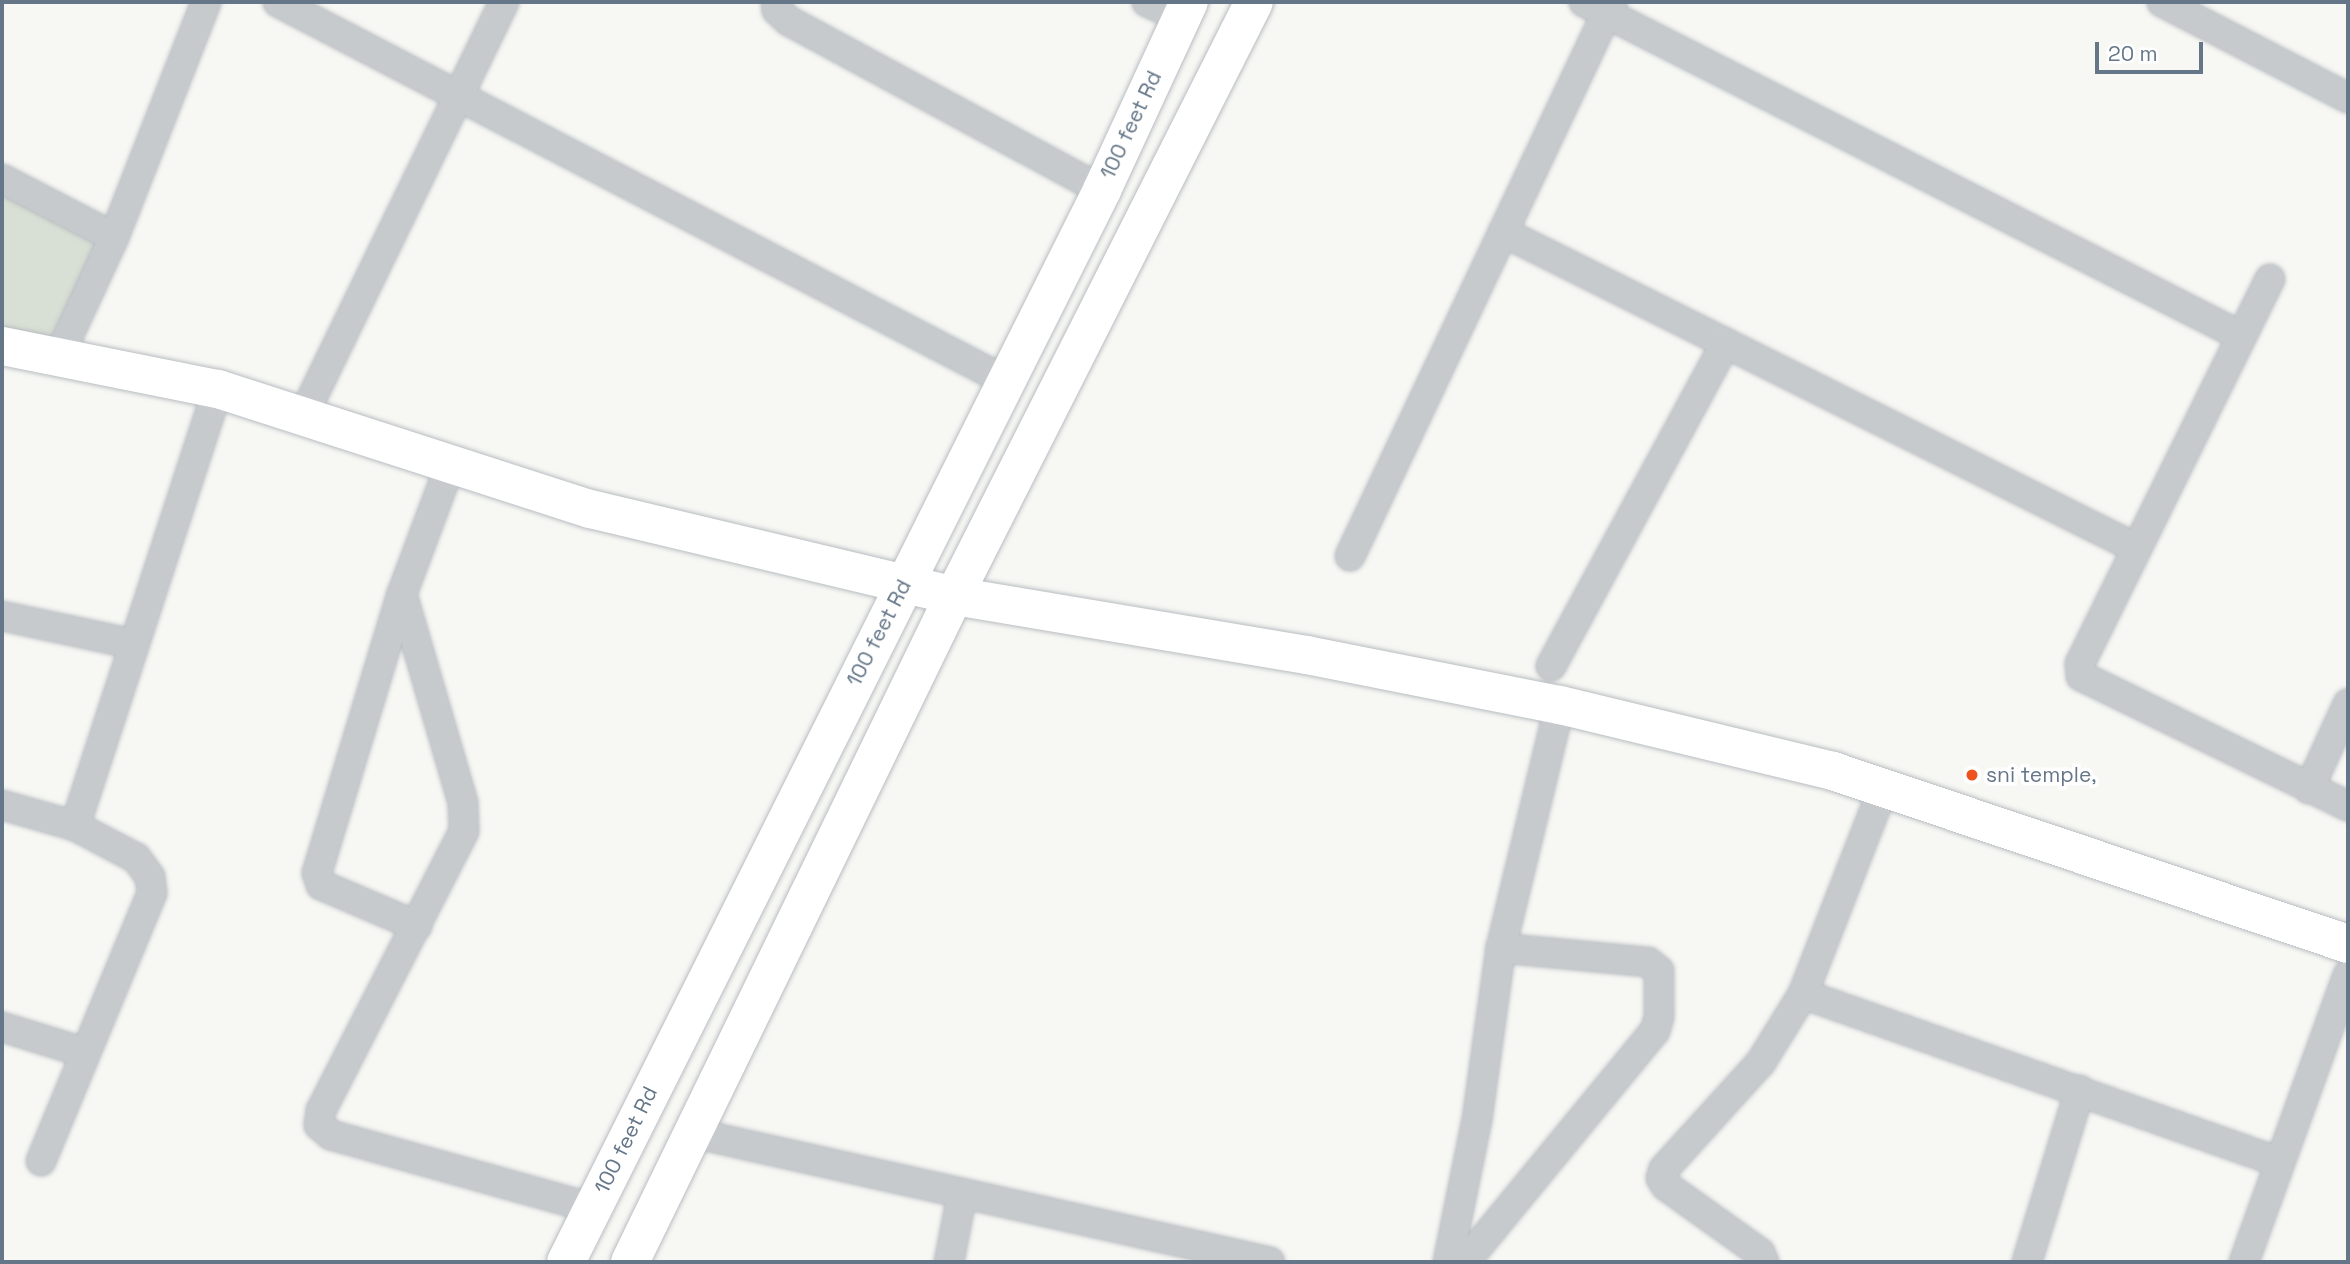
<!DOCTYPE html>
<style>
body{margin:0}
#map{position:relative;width:2350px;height:1264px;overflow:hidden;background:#f7f7f3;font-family:"Space Grotesk",sans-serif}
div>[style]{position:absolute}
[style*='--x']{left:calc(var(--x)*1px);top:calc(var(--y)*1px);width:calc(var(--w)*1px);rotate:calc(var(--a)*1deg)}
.green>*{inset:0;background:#d8dfd4}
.roads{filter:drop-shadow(0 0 2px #b8bdc2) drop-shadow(0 0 2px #b8bdc2)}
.street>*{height:28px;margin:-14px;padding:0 14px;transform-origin:14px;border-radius:14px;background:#c6cacd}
.secondary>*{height:38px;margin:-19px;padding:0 19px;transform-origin:19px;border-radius:19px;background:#fff}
.dots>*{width:19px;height:19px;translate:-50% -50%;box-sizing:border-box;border:4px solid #fff;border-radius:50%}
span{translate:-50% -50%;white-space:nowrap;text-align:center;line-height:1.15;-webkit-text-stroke:7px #fff;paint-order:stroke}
.street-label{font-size:21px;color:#647687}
.poi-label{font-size:21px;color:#647687}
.left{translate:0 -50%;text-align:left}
.frame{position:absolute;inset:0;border:4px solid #647687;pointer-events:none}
.scale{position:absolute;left:2095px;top:42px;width:108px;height:32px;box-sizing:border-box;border:4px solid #647687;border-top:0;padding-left:9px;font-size:21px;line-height:24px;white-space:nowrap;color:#647687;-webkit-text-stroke:5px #fff;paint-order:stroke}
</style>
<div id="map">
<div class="green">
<i style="clip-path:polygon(2px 179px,114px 237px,60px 354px,2px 346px)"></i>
</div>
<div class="roads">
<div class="street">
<i style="--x:278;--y:2;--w:821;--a:27.5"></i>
<i style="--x:776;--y:2;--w:8;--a:83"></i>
<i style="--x:777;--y:10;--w:16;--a:43"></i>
<i style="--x:789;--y:21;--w:356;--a:28.4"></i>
<i style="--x:1147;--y:2;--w:37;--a:24"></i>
<i style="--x:1584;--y:2;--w:735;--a:26.95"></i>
<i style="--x:2162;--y:2;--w:209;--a:27.3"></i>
<i style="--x:2;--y:179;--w:126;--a:27.4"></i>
<i style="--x:1503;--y:232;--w:707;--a:26.53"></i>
<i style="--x:2270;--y:279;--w:429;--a:116.3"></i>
<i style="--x:2080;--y:664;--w:12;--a:85"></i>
<i style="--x:2081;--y:676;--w:297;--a:26"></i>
<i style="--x:60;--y:354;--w:129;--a:-65.2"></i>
<i style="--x:114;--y:237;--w:252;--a:-68.6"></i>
<i style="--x:304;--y:414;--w:458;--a:-64.1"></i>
<i style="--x:1350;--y:556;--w:613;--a:-64.69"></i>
<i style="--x:402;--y:594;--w:218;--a:73.7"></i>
<i style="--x:463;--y:803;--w:28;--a:88"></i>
<i style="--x:464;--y:831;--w:314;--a:117.1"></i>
<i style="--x:321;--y:1110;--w:15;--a:98"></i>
<i style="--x:319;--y:1125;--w:16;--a:40"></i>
<i style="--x:331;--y:1135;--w:271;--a:15.6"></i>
<i style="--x:2;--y:616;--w:135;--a:12"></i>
<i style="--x:1551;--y:666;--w:367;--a:-61.6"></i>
<i style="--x:2309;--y:789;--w:94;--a:-65.4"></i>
<i style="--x:2;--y:805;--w:76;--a:16"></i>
<i style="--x:75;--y:826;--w:460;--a:-71.9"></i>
<i style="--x:417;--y:926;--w:104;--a:-156.9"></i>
<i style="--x:321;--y:885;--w:13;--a:-108"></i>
<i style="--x:317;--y:873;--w:292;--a:-73.1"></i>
<i style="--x:402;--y:594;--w:140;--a:-69.5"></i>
<i style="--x:1803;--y:994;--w:505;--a:19.44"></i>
<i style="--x:2;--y:1027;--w:85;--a:17.2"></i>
<i style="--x:693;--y:1133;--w:591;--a:12.6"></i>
<i style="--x:41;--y:1161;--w:290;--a:-67.5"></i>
<i style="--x:152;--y:893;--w:16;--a:-97"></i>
<i style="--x:150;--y:877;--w:24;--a:-126"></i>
<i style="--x:136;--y:858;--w:69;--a:-152.3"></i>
<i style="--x:949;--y:1262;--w:68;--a:-79"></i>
<i style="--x:1448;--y:1262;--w:145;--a:-78.5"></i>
<i style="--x:1477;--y:1120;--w:174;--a:-82.1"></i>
<i style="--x:1501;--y:948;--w:250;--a:-76.4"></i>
<i style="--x:1465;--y:1262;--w:299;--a:-50.6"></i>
<i style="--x:1655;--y:1031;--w:15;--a:-74"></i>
<i style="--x:1659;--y:1017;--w:46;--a:-90"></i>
<i style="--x:1659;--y:971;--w:14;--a:-141"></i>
<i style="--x:1648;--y:962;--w:148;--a:-174.6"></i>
<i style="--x:1764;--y:1262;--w:10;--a:-114"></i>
<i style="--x:1760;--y:1253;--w:115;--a:-144.5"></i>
<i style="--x:1666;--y:1186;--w:9;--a:-122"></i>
<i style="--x:1661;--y:1178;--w:9;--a:-72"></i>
<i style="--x:1664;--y:1169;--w:144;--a:-47.8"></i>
<i style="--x:1761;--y:1062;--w:80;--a:-58.3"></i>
<i style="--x:1803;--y:994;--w:220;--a:-68.7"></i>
<i style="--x:2027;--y:1262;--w:180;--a:-72.9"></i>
<i style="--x:2244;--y:1262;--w:305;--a:-70.1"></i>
</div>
<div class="secondary">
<i style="--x:2;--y:346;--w:220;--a:11.3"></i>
<i style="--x:218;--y:389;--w:391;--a:17.9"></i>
<i style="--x:590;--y:509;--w:374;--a:13.4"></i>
<i style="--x:954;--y:596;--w:358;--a:9.5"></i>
<i style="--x:1307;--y:655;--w:258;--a:11.2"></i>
<i style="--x:1560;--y:705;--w:281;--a:13.6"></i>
<i style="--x:1833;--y:771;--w:543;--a:18.57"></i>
<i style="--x:566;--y:1262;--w:1199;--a:-63.43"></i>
<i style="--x:1102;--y:190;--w:207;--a:-65.2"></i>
<i style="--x:630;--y:1262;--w:741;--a:-64.06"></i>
<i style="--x:954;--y:596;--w:665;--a:-63.2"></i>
</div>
</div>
<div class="dots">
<i style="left:1972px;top:775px;background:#ef531c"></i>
</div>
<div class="street-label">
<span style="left:1131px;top:125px;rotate:-65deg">100 feet Rd</span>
<span style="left:879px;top:633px;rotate:-63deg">100 feet Rd</span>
<span style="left:626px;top:1140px;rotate:-64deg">100 feet Rd</span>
</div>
<div class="poi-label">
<span class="left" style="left:1986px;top:775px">sni temple,</span>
</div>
<div class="frame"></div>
<div class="scale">20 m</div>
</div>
